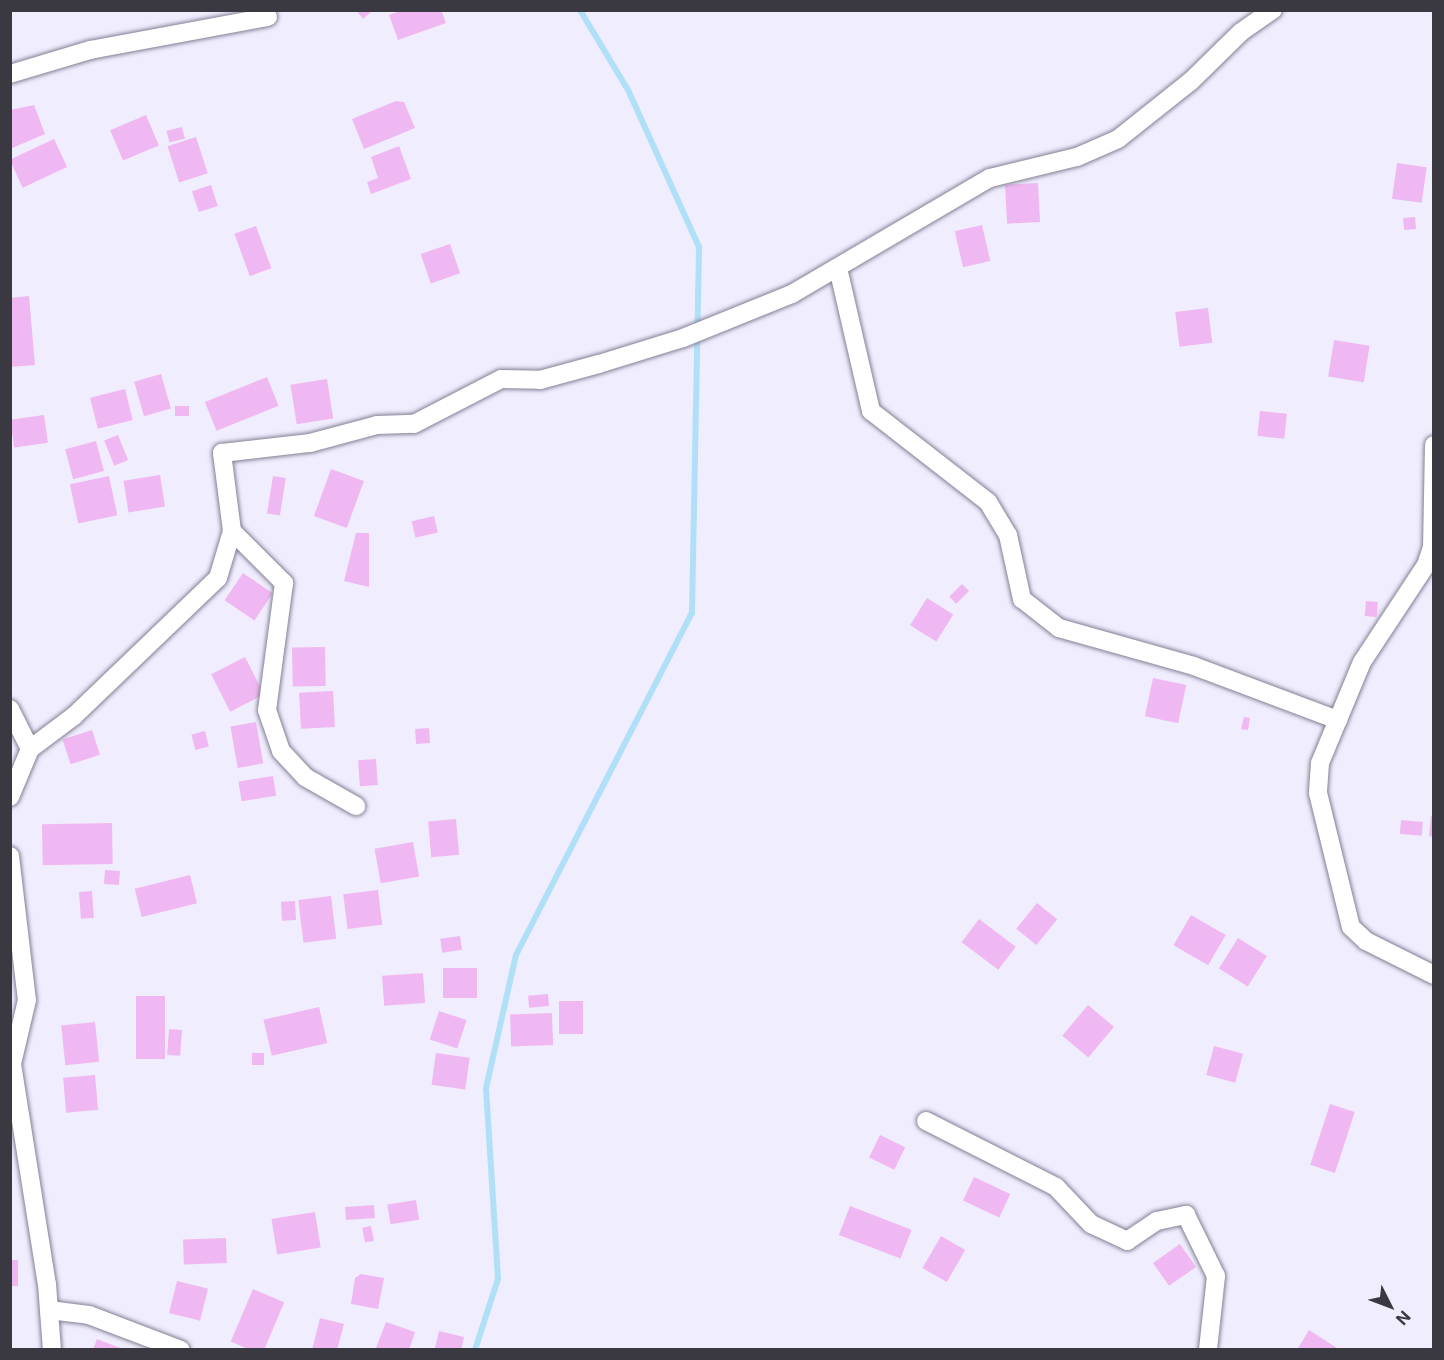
<!DOCTYPE html>
<style>
body{margin:0}
#map{position:relative;width:1444px;height:1360px;overflow:hidden;background:#f0edff;font-family:Inter,sans-serif}
div>[style]{position:absolute}
[style*='--x']{left:calc(var(--x)*1px);top:calc(var(--y)*1px);width:calc(var(--w)*1px);rotate:calc(var(--a)*1deg)}
.stream>*{height:6px;margin:-3px;padding:0 3px;transform-origin:3px;border-radius:3px;background:#b0e0f8}
.building>*{inset:0;background:#f0b8f2;transform-origin:0 0}
.roads{filter:drop-shadow(0 0 2px #848094) drop-shadow(0 0 2px #848094)}
.street>*{height:18px;margin:-9px;padding:0 9px;transform-origin:9px;border-radius:9px;background:#fff}
span{translate:-50% -50%;white-space:nowrap;text-align:center;line-height:1.15;-webkit-text-stroke:6px #f0edff;paint-order:stroke}
.frame{position:absolute;inset:0;border:12px solid #3a3941;pointer-events:none}
.north{position:absolute;left:1360px;top:1276px;width:60px;height:60px;-webkit-text-stroke:4px #f0edff;paint-order:stroke;rotate:132deg;font-size:16px;font-weight:700;line-height:24px;text-align:center;color:#3a3941}
.north::after{content:'';display:block;margin:auto;width:21px;height:27px;background:#3a3941;clip-path:polygon(50% 0,100% 100%,50% 72%,0 100%)}
</style>
<div id="map">
<div class="stream">
<i style="--x:475;--y:1350;--w:75;--a:-72.1"></i>
<i style="--x:498;--y:1279;--w:191;--a:-93.6"></i>
<i style="--x:486;--y:1088;--w:136;--a:-77.3"></i>
<i style="--x:516;--y:955;--w:385;--a:-62.8"></i>
<i style="--x:692;--y:613;--w:366;--a:-88.9"></i>
<i style="--x:699;--y:247;--w:172;--a:-114.3"></i>
<i style="--x:628;--y:90;--w:93;--a:-121"></i>
</div>
<div class="building">
<i style="clip-path:polygon(356px 10px,373px 10px,363px 19px)"></i>
<i style="clip-path:polygon(403px 10px,441px 10px,446px 23px,398px 40px,389px 15px)"></i>
<i style="clip-path:polygon(396px 101px,404px 102px,415px 128px,364px 149px,352px 119px)"></i>
<i style="clip-path:polygon(34px 105px,45px 134px,10px 149px,10px 110px)"></i>
<i style="left:146px;top:115px;width:33px;height:39px;rotate:67deg"></i>
<i style="left:182px;top:127px;width:12px;height:16px;rotate:76deg"></i>
<i style="left:196px;top:137px;width:38px;height:30px;rotate:72deg"></i>
<i style="left:54px;top:139px;width:31px;height:49px;rotate:65deg"></i>
<i style="clip-path:polygon(399px 146px,411px 179px,371px 194px,367px 182px,378px 178px,371px 157px)"></i>
<i style="left:1397px;top:163px;width:30px;height:36px;rotate:8deg"></i>
<i style="left:1038px;top:183px;width:39px;height:33px;rotate:87deg"></i>
<i style="left:211px;top:185px;width:22px;height:20px;rotate:72deg"></i>
<i style="left:1415px;top:217px;width:12px;height:12px;rotate:85deg"></i>
<i style="left:982px;top:225px;width:37px;height:28px;rotate:77deg"></i>
<i style="left:256px;top:226px;width:45px;height:23px;rotate:70deg"></i>
<i style="left:450px;top:244px;width:31px;height:31px;rotate:71deg"></i>
<i style="clip-path:polygon(29px 296px,35px 365px,10px 367px,10px 298px)"></i>
<i style="left:1208px;top:308px;width:35px;height:33px;rotate:83deg"></i>
<i style="left:1334px;top:340px;width:36px;height:37px;rotate:9deg"></i>
<i style="left:161px;top:374px;width:36px;height:28px;rotate:74deg"></i>
<i style="left:267px;top:377px;width:31px;height:67px;rotate:68deg"></i>
<i style="left:327px;top:379px;width:40px;height:37px;rotate:81deg"></i>
<i style="left:125px;top:389px;width:32px;height:36px;rotate:76deg"></i>
<i style="left:189px;top:406px;width:10px;height:14px;rotate:90deg"></i>
<i style="left:1260px;top:411px;width:27px;height:25px;rotate:6deg"></i>
<i style="left:44px;top:415px;width:28px;height:34px;rotate:82deg"></i>
<i style="left:118px;top:435px;width:27px;height:15px;rotate:68deg"></i>
<i style="left:96px;top:441px;width:31px;height:32px;rotate:75deg"></i>
<i style="left:331px;top:469px;width:35px;height:50px;rotate:20deg"></i>
<i style="left:160px;top:475px;width:32px;height:37px;rotate:81deg"></i>
<i style="left:109px;top:476px;width:40px;height:40px;rotate:78deg"></i>
<i style="left:273px;top:476px;width:13px;height:38px;rotate:9deg"></i>
<i style="left:434px;top:516px;width:17px;height:23px;rotate:77deg"></i>
<i style="clip-path:polygon(356px 533px,369px 533px,369px 587px,344px 581px)"></i>
<i style="left:243px;top:573px;width:36px;height:33px;rotate:34deg"></i>
<i style="left:962px;top:584px;width:10px;height:18px;rotate:45deg"></i>
<i style="left:927px;top:598px;width:31px;height:32px;rotate:32deg"></i>
<i style="left:1366px;top:601px;width:12px;height:15px;rotate:5deg"></i>
<i style="left:325px;top:647px;width:39px;height:33px;rotate:89deg"></i>
<i style="left:245px;top:657px;width:42px;height:38px;rotate:63deg"></i>
<i style="left:1153px;top:678px;width:34px;height:39px;rotate:12deg"></i>
<i style="left:333px;top:691px;width:36px;height:34px;rotate:87deg"></i>
<i style="clip-path:polygon(1244px 717px,1250px 718px,1248px 730px,1241px 729px)"></i>
<i style="left:256px;top:722px;width:42px;height:26px;rotate:80deg"></i>
<i style="left:429px;top:728px;width:15px;height:14px;rotate:86deg"></i>
<i style="left:92px;top:730px;width:26px;height:31px;rotate:72deg"></i>
<i style="left:205px;top:731px;width:16px;height:14px;rotate:76deg"></i>
<i style="left:376px;top:759px;width:26px;height:18px;rotate:86deg"></i>
<i style="left:273px;top:776px;width:20px;height:35px;rotate:81deg"></i>
<i style="clip-path:polygon(1431px 816px,1434px 817px,1434px 837px,1429px 836px)"></i>
<i style="left:456px;top:819px;width:36px;height:28px;rotate:85deg"></i>
<i style="left:1401px;top:820px;width:22px;height:14px;rotate:5deg"></i>
<i style="left:112px;top:823px;width:41px;height:70px;rotate:89deg"></i>
<i style="left:413px;top:842px;width:35px;height:39px;rotate:80deg"></i>
<i style="left:105px;top:870px;width:15px;height:14px;rotate:4deg"></i>
<i style="left:190px;top:875px;width:29px;height:57px;rotate:76deg"></i>
<i style="left:378px;top:890px;width:35px;height:35px;rotate:83deg"></i>
<i style="left:92px;top:891px;width:27px;height:13px;rotate:86deg"></i>
<i style="left:331px;top:896px;width:43px;height:33px;rotate:83deg"></i>
<i style="left:295px;top:901px;width:19px;height:14px;rotate:87deg"></i>
<i style="left:1037px;top:903px;width:26px;height:33px;rotate:39deg"></i>
<i style="left:1191px;top:915px;width:40px;height:35px;rotate:30deg"></i>
<i style="left:979px;top:919px;width:46px;height:29px;rotate:37deg"></i>
<i style="left:460px;top:936px;width:14px;height:20px;rotate:82deg"></i>
<i style="left:1238px;top:938px;width:34px;height:36px;rotate:32deg"></i>
<i style="left:443px;top:968px;width:34px;height:30px"></i>
<i style="left:423px;top:973px;width:30px;height:41px;rotate:86deg"></i>
<i style="left:548px;top:994px;width:12px;height:20px;rotate:85deg"></i>
<i style="left:136px;top:996px;width:29px;height:63px"></i>
<i style="left:583px;top:1001px;width:33px;height:24px;rotate:90deg"></i>
<i style="left:1088px;top:1005px;width:34px;height:40px;rotate:40deg"></i>
<i style="left:319px;top:1007px;width:37px;height:57px;rotate:77deg"></i>
<i style="left:439px;top:1011px;width:29px;height:30px;rotate:18deg"></i>
<i style="left:552px;top:1013px;width:32px;height:42px;rotate:88deg"></i>
<i style="left:95px;top:1022px;width:40px;height:34px;rotate:84deg"></i>
<i style="left:169px;top:1029px;width:13px;height:26px;rotate:4deg"></i>
<i style="left:1214px;top:1046px;width:30px;height:30px;rotate:15deg"></i>
<i style="left:252px;top:1053px;width:12px;height:12px"></i>
<i style="left:436px;top:1053px;width:34px;height:32px;rotate:8deg"></i>
<i style="left:95px;top:1075px;width:35px;height:32px;rotate:85deg"></i>
<i style="left:1330px;top:1104px;width:26px;height:64px;rotate:18deg"></i>
<i style="left:880px;top:1135px;width:28px;height:25px;rotate:26deg"></i>
<i style="left:974px;top:1177px;width:40px;height:26px;rotate:25deg"></i>
<i style="left:416px;top:1200px;width:20px;height:29px;rotate:81deg"></i>
<i style="left:374px;top:1205px;width:13px;height:29px;rotate:86deg"></i>
<i style="left:850px;top:1206px;width:66px;height:31px;rotate:21deg"></i>
<i style="left:315px;top:1212px;width:36px;height:44px;rotate:81deg"></i>
<i style="left:371px;top:1226px;width:15px;height:9px;rotate:79deg"></i>
<i style="left:941px;top:1236px;width:28px;height:37px;rotate:30deg"></i>
<i style="left:226px;top:1238px;width:25px;height:43px;rotate:88deg"></i>
<i style="left:1180px;top:1244px;width:28px;height:33px;rotate:55deg"></i>
<i style="left:10px;top:1260px;width:8px;height:26px"></i>
<i style="clip-path:polygon(361px 1274px,384px 1278px,378px 1309px,351px 1304px,355px 1278px)"></i>
<i style="left:177px;top:1281px;width:32px;height:33px;rotate:14deg"></i>
<i style="left:253px;top:1289px;width:34px;height:57px;rotate:23deg"></i>
<i style="clip-path:polygon(320px 1318px,344px 1324px,337px 1350px,312px 1350px)"></i>
<i style="clip-path:polygon(386px 1322px,415px 1332px,409px 1350px,376px 1348px)"></i>
<i style="clip-path:polygon(1309px 1330px,1340px 1350px,1297px 1350px)"></i>
<i style="clip-path:polygon(439px 1331px,464px 1337px,461px 1350px,435px 1348px)"></i>
<i style="clip-path:polygon(97px 1339px,123px 1349px,123px 1350px,93px 1350px)"></i>
</div>
<div class="roads">
<div class="street">
<i style="--x:10;--y:74;--w:84;--a:-16.7"></i>
<i style="--x:90;--y:50;--w:181;--a:-10.5"></i>
<i style="--x:838;--y:268;--w:147;--a:77"></i>
<i style="--x:871;--y:411;--w:148;--a:37.9"></i>
<i style="--x:988;--y:502;--w:39;--a:59"></i>
<i style="--x:1008;--y:535;--w:66;--a:77.7"></i>
<i style="--x:1022;--y:599;--w:47;--a:38.1"></i>
<i style="--x:1059;--y:628;--w:140;--a:15.7"></i>
<i style="--x:1194;--y:666;--w:154;--a:20.6"></i>
<i style="--x:1434;--y:445;--w:102;--a:91.1"></i>
<i style="--x:1432;--y:547;--w:19;--a:108"></i>
<i style="--x:1426;--y:565;--w:116;--a:123.4"></i>
<i style="--x:1362;--y:662;--w:109;--a:112.6"></i>
<i style="--x:1320;--y:763;--w:30;--a:94"></i>
<i style="--x:1318;--y:793;--w:138;--a:76.2"></i>
<i style="--x:1351;--y:927;--w:21;--a:43"></i>
<i style="--x:1366;--y:941;--w:76;--a:26.6"></i>
<i style="--x:232;--y:531;--w:74;--a:45"></i>
<i style="--x:284;--y:583;--w:128;--a:97.6"></i>
<i style="--x:267;--y:710;--w:43;--a:71.1"></i>
<i style="--x:281;--y:751;--w:35;--a:47"></i>
<i style="--x:305;--y:777;--w:59;--a:29.6"></i>
<i style="--x:10;--y:709;--w:45;--a:63.4"></i>
<i style="--x:10;--y:797;--w:52;--a:-67.4"></i>
<i style="--x:30;--y:749;--w:55;--a:-36.9"></i>
<i style="--x:74;--y:716;--w:199;--a:-43.8"></i>
<i style="--x:218;--y:578;--w:49;--a:-73.4"></i>
<i style="--x:232;--y:531;--w:79;--a:-97.3"></i>
<i style="--x:222;--y:453;--w:89;--a:-6.5"></i>
<i style="--x:310;--y:443;--w:69;--a:-15"></i>
<i style="--x:377;--y:425;--w:37;--a:-2"></i>
<i style="--x:414;--y:424;--w:98;--a:-27.3"></i>
<i style="--x:501;--y:379;--w:39;--a:1"></i>
<i style="--x:540;--y:380;--w:61;--a:-15.2"></i>
<i style="--x:599;--y:364;--w:88;--a:-17.2"></i>
<i style="--x:683;--y:338;--w:118;--a:-22"></i>
<i style="--x:792;--y:294;--w:229;--a:-30.4"></i>
<i style="--x:990;--y:178;--w:89;--a:-13.6"></i>
<i style="--x:1077;--y:157;--w:45;--a:-23.7"></i>
<i style="--x:1118;--y:139;--w:93;--a:-38.5"></i>
<i style="--x:1191;--y:81;--w:70;--a:-44.4"></i>
<i style="--x:1241;--y:32;--w:39;--a:-35"></i>
<i style="--x:10;--y:856;--w:145;--a:83.3"></i>
<i style="--x:27;--y:1000;--w:66;--a:103.2"></i>
<i style="--x:12;--y:1064;--w:223;--a:81"></i>
<i style="--x:47;--y:1284;--w:66;--a:85.7"></i>
<i style="--x:926;--y:1121;--w:146;--a:26.9"></i>
<i style="--x:1056;--y:1187;--w:51;--a:46.6"></i>
<i style="--x:1091;--y:1224;--w:40;--a:25"></i>
<i style="--x:1127;--y:1241;--w:36;--a:-34"></i>
<i style="--x:1157;--y:1221;--w:30;--a:-12"></i>
<i style="--x:1186;--y:1215;--w:68;--a:63.8"></i>
<i style="--x:1216;--y:1276;--w:74;--a:96.2"></i>
<i style="--x:49;--y:1310;--w:40;--a:7.1"></i>
<i style="--x:89;--y:1315;--w:98;--a:20.8"></i>
</div>
</div>
<div class="frame"></div>
<div class="north">N</div>
</div>
